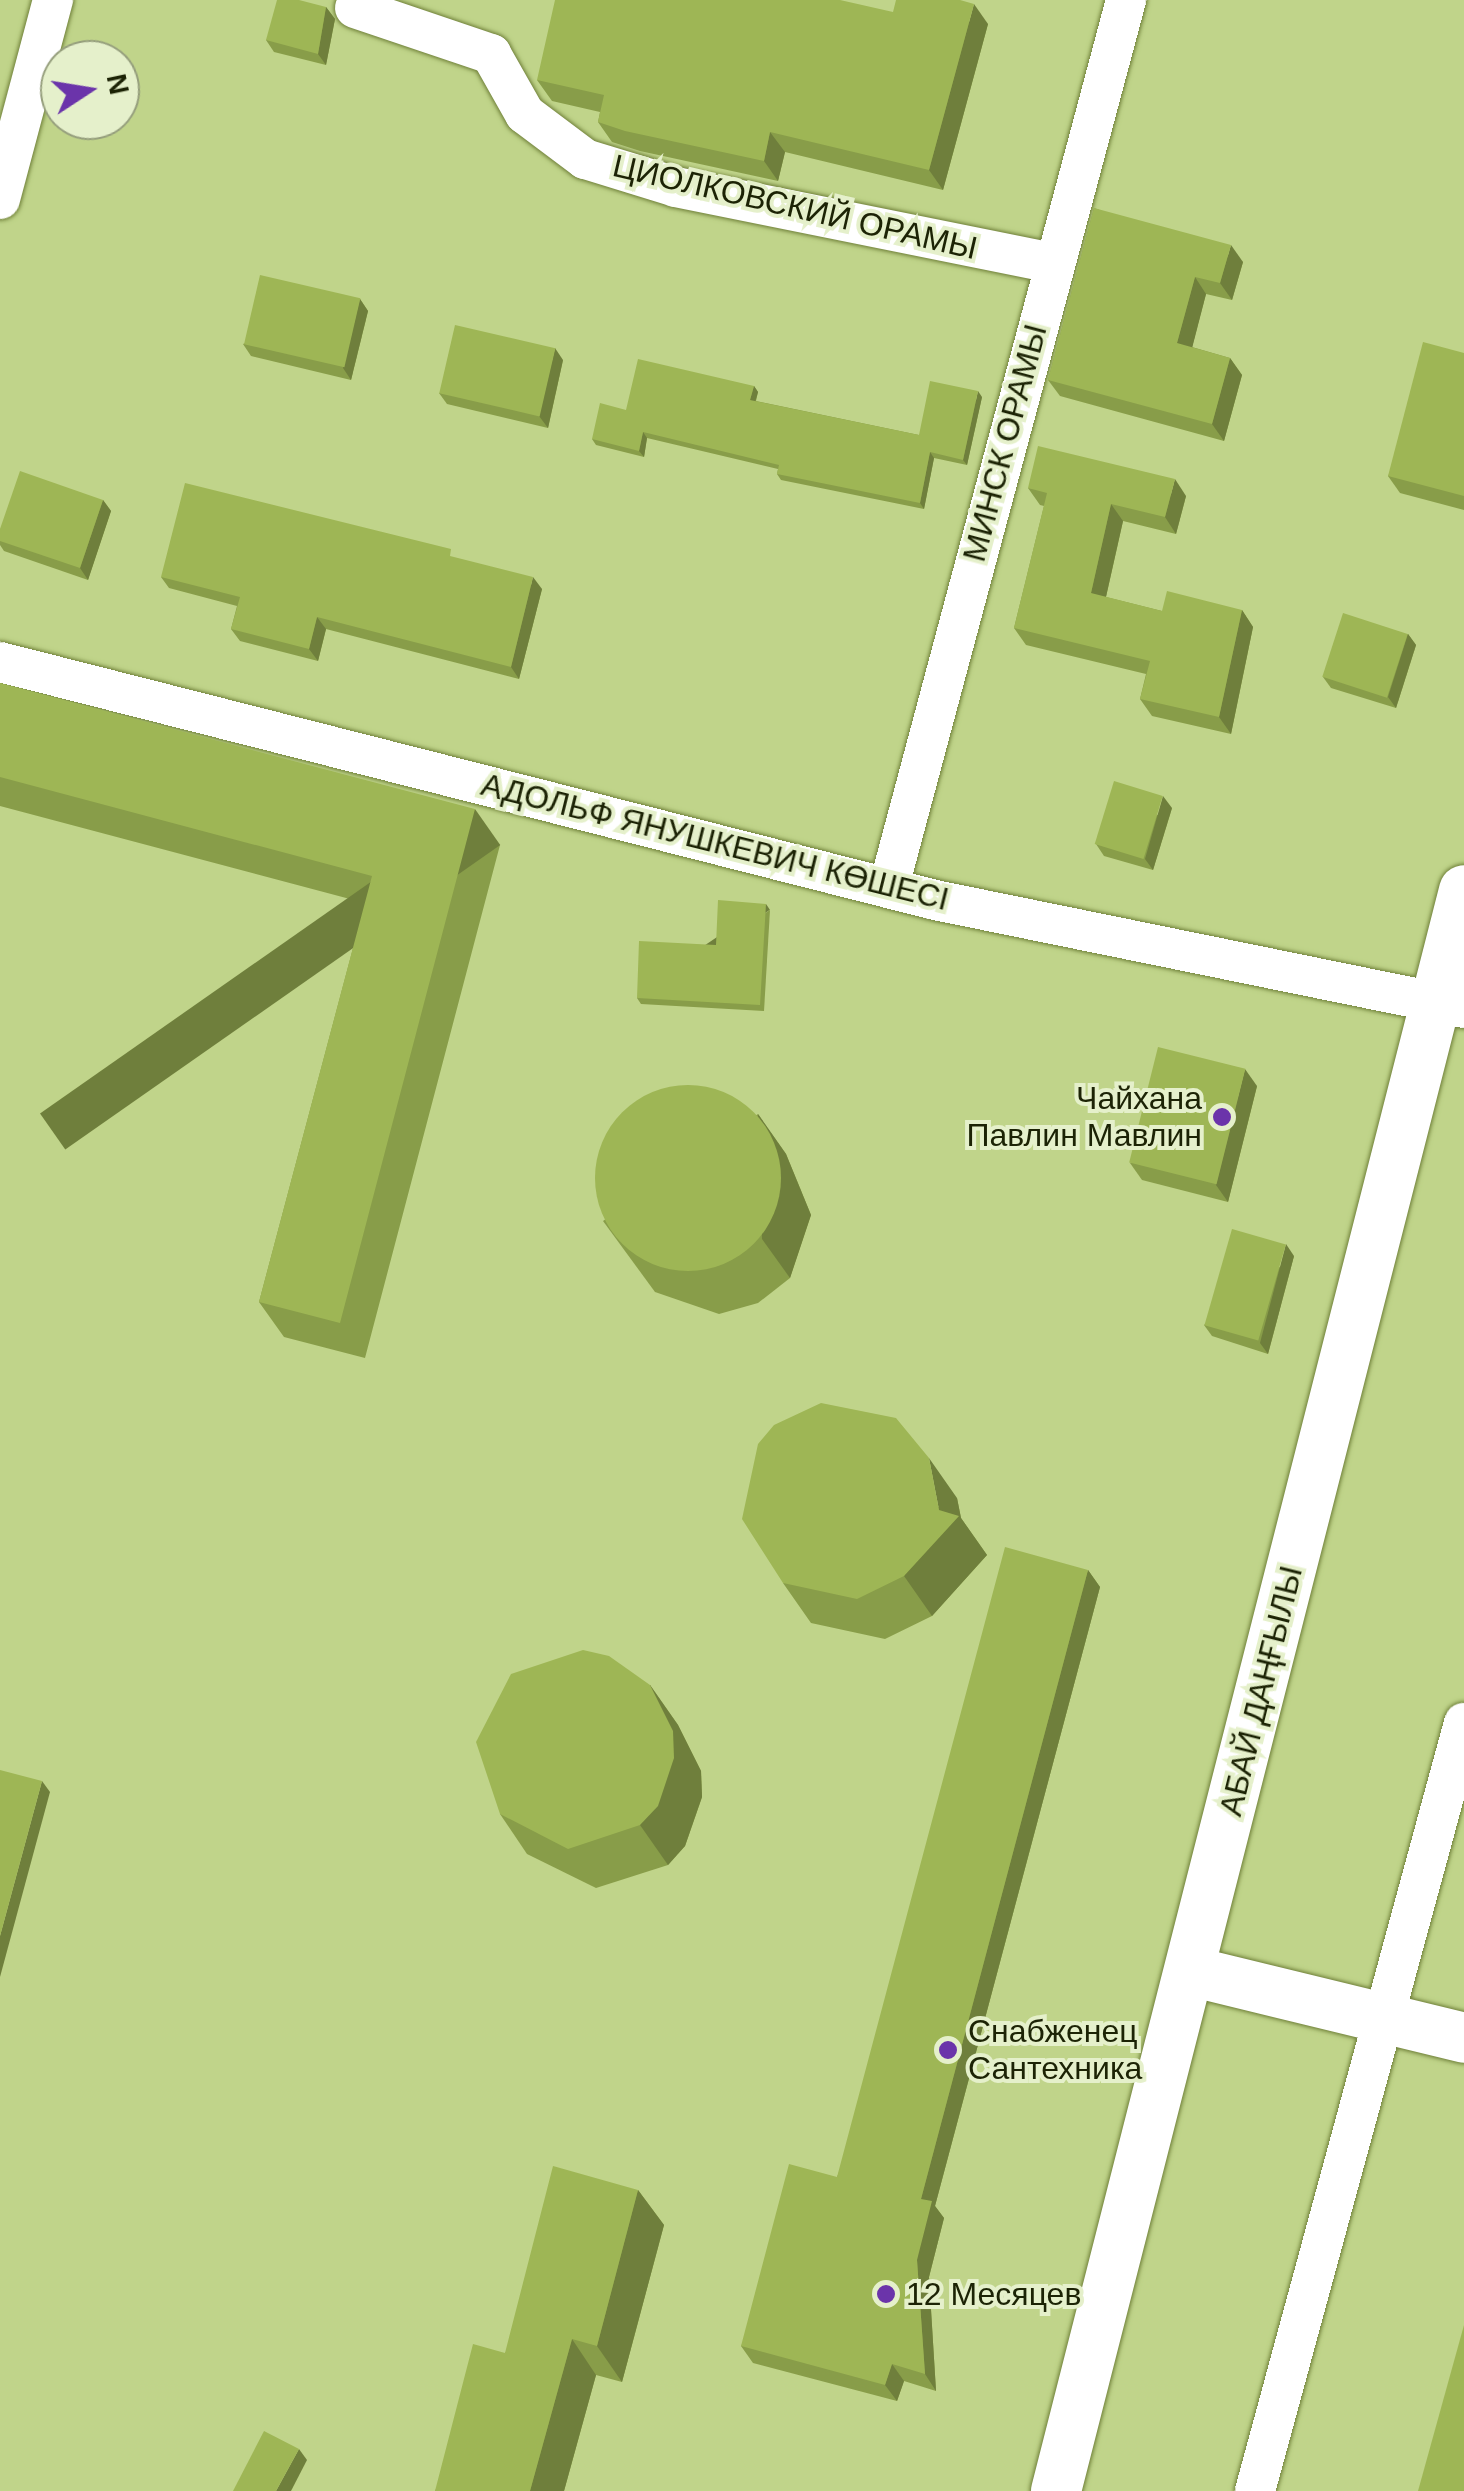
<!DOCTYPE html>
<meta charset="utf-8">
<style>
body{margin:0}
#map{position:relative;width:1464px;height:2491px;overflow:hidden;background:#c0d48a;font-family:Arial,sans-serif}
div>[style]{position:absolute}
[style*='--x']{left:calc(var(--x)*1px);top:calc(var(--y)*1px);width:calc(var(--w)*1px);rotate:calc(var(--a)*1deg)}
.roads{filter:drop-shadow(0 0 2px #6f8039) drop-shadow(0 0 2px #6f8039)}
.minor>*{height:40px;margin:-20px;padding:0 20px;transform-origin:20px;border-radius:20px;background:#fff}
.tertiary>*{height:50px;margin:-25px;padding:0 25px;transform-origin:25px;border-radius:25px;background:#fff}
.wall>*{inset:0;background:#889d49}
.shaded-wall>*{inset:0;background:#6f7f3c;transform-origin:0 0}
.building>*{inset:0;background:#9eb655;transform-origin:0 0}
.round{border-radius:50%}
.dots>*{width:28px;height:28px;translate:-50% -50%;box-sizing:border-box;border:5px solid #e5f0cb;border-radius:50%}
span{translate:-50% -50%;white-space:nowrap;text-align:center;line-height:1.15;-webkit-text-stroke:8px #e5f0cb;paint-order:stroke}
.street-label{font-size:32px;color:#1c2305}
.poi-label{font-size:32px;color:#1c2305}
.right{translate:-100% -50%;text-align:right}
.left{translate:0 -50%;text-align:left}
.north{position:absolute;left:40px;top:40px;width:100px;height:100px;box-sizing:border-box;background:#e5f0cb;border:2px solid #959e7c;border-radius:50%;rotate:78deg;font-size:28px;font-weight:700;line-height:40px;text-align:center;color:#1c2305}
.north::after{content:'';display:block;margin:auto;width:35px;height:45px;background:#6b34aa;clip-path:polygon(50% 0,100% 100%,50% 72%,0 100%)}
</style>
<div id="map">
<div class="roads">
<div class="minor">
<i style="--x:355;--y:8;--w:144;--a:18.7"></i>
<i style="--x:491;--y:54;--w:69;--a:60.5"></i>
<i style="--x:525;--y:114;--w:75;--a:36.9"></i>
<i style="--x:585;--y:159;--w:95;--a:17.1"></i>
<i style="--x:676;--y:187;--w:385;--a:11.4"></i>
<i style="--x:0;--y:199;--w:206;--a:-75.1"></i>
<i style="--x:0;--y:662;--w:965;--a:14.28"></i>
<i style="--x:935;--y:900;--w:540;--a:11.54"></i>
<i style="--x:889;--y:886;--w:917;--a:-75.02"></i>
<i style="--x:1255;--y:2491;--w:796;--a:-74.78"></i>
</div>
<div class="tertiary">
<i style="--x:1190;--y:1971;--w:282;--a:13.7"></i>
<i style="--x:1056;--y:2491;--w:1652;--a:-75.7"></i>
</div>
</div>
<div class="wall">
<i style="clip-path:polygon(326px 7px,335px 19px,326px 65px,274px 52px,266px 40px)"></i>
<i style="clip-path:polygon(893px 12px,988px 24px,943px 190px,785px 152px,778px 181px,640px 151px,612px 142px,598px 122px,600px 112px,552px 101px,537px 80px)"></i>
<i style="clip-path:polygon(1094px 208px,1243px 262px,1232px 300px,1206px 294px,1192px 347px,1230px 358px,1242px 375px,1224px 441px,1060px 396px,1048px 380px)"></i>
<i style="clip-path:polygon(360px 299px,368px 311px,351px 380px,251px 356px,243px 344px)"></i>
<i style="clip-path:polygon(1464px 353px,1464px 510px,1400px 493px,1388px 476px)"></i>
<i style="clip-path:polygon(563px 360px,548px 428px,447px 404px,439px 393px)"></i>
<i style="clip-path:polygon(754px 386px,758px 392px,756px 401px,919px 435px,982px 397px,967px 465px,934px 458px,924px 509px,781px 480px,777px 474px,778px 469px,647px 438px,644px 457px,596px 445px,592px 439px,626px 410px)"></i>
<i style="clip-path:polygon(1028px 488px,1186px 496px,1176px 534px,1123px 521px,1106px 597px,1162px 611px,1242px 610px,1253px 627px,1231px 734px,1152px 716px,1140px 699px,1146px 674px,1026px 645px,1014px 628px,1044px 506px,1040px 505px)"></i>
<i style="clip-path:polygon(103px 500px,111px 511px,88px 580px,4px 551px,0 545px,0 529px)"></i>
<i style="clip-path:polygon(458px 559px,542px 589px,519px 679px,326px 629px,318px 661px,240px 641px,231px 629px,237px 606px,169px 588px,161px 577px)"></i>
<i style="clip-path:polygon(1408px 634px,1416px 645px,1396px 708px,1331px 688px,1323px 677px)"></i>
<i style="clip-path:polygon(0 683px,500px 845px,365px 1358px,284px 1337px,259px 1302px,365px 903px,0 806px)"></i>
<i style="clip-path:polygon(1172px 808px,1153px 870px,1104px 856px,1096px 844px)"></i>
<i style="clip-path:polygon(770px 910px,764px 1011px,641px 1004px,637px 998px)"></i>
<i style="clip-path:polygon(1257px 1086px,1228px 1202px,1142px 1180px,1130px 1163px)"></i>
<i style="clip-path:polygon(758px 1114px,786px 1154px,811px 1215px,790px 1278px,758px 1303px,719px 1314px,655px 1292px,603px 1221px)"></i>
<i style="clip-path:polygon(1294px 1256px,1268px 1354px,1212px 1336px,1204px 1325px)"></i>
<i style="clip-path:polygon(957px 1498px,961px 1518px,987px 1555px,932px 1616px,885px 1639px,811px 1623px,783px 1583px)"></i>
<i style="clip-path:polygon(1088px 1570px,1100px 1587px,935px 2206px,944px 2218px,929px 2277px,936px 2391px,904px 2381px,897px 2401px,753px 2363px,741px 2346px,837px 2177px)"></i>
<i style="clip-path:polygon(650px 1685px,678px 1725px,701px 1771px,702px 1797px,685px 1846px,668px 1865px,596px 1888px,527px 1854px,500px 1814px)"></i>
<i style="clip-path:polygon(638px 2190px,664px 2225px,622px 2382px,596px 2375px,564px 2491px,435px 2491px,505px 2353px)"></i>
</div>
<div class="shaded-wall">
<i style="clip-path:polygon(974px 4px,988px 24px,943px 190px,929px 170px)"></i>
<i style="clip-path:polygon(326px 7px,335px 19px,326px 65px,318px 54px)"></i>
<i style="clip-path:polygon(770px 132px,785px 152px,778px 181px,764px 161px)"></i>
<i style="clip-path:polygon(1231px 245px,1243px 262px,1232px 300px,1220px 283px)"></i>
<i style="clip-path:polygon(1195px 277px,1206px 294px,1189px 360px,1177px 343px)"></i>
<i style="clip-path:polygon(360px 299px,368px 311px,351px 380px,343px 368px)"></i>
<i style="clip-path:polygon(555px 348px,563px 360px,548px 428px,539px 416px)"></i>
<i style="clip-path:polygon(1230px 358px,1242px 375px,1224px 441px,1212px 424px)"></i>
<i style="clip-path:polygon(754px 386px,758px 392px,754px 406px,750px 400px)"></i>
<i style="clip-path:polygon(978px 391px,982px 397px,967px 465px,963px 460px)"></i>
<i style="clip-path:polygon(643px 432px,647px 438px,644px 457px,639px 451px)"></i>
<i style="clip-path:polygon(930px 452px,934px 458px,924px 509px,920px 503px)"></i>
<i style="clip-path:polygon(1175px 479px,1186px 496px,1176px 534px,1165px 517px)"></i>
<i style="clip-path:polygon(103px 500px,111px 511px,88px 580px,80px 568px)"></i>
<i style="clip-path:polygon(1111px 504px,1123px 521px,1103px 610px,1091px 593px)"></i>
<i style="clip-path:polygon(533px 577px,542px 589px,519px 679px,511px 667px)"></i>
<i style="clip-path:polygon(1242px 610px,1253px 627px,1231px 734px,1219px 717px)"></i>
<i style="clip-path:polygon(317px 617px,326px 629px,318px 661px,309px 649px)"></i>
<i style="clip-path:polygon(1408px 634px,1416px 645px,1396px 708px,1388px 697px)"></i>
<i style="clip-path:polygon(1163px 796px,1172px 808px,1153px 870px,1145px 859px)"></i>
<i style="left:475px;top:809px;width:44px;height:531px;rotate:55deg"></i>
<i style="left:766px;top:904px;width:7px;height:101px;rotate:56deg"></i>
<i style="clip-path:polygon(1245px 1069px,1257px 1086px,1228px 1202px,1216px 1185px)"></i>
<i style="clip-path:polygon(758px 1114px,786px 1154px,811px 1215px,790px 1278px,762px 1239px)"></i>
<i style="clip-path:polygon(1286px 1244px,1294px 1256px,1268px 1354px,1260px 1343px)"></i>
<i style="clip-path:polygon(929px 1458px,957px 1498px,961px 1518px,987px 1555px,932px 1616px,904px 1576px,939px 1510px)"></i>
<i style="clip-path:polygon(1088px 1570px,1100px 1587px,935px 2206px,944px 2218px,929px 2277px,936px 2391px,925px 2374px,917px 2260px,921px 2199px)"></i>
<i style="clip-path:polygon(650px 1685px,678px 1725px,701px 1771px,702px 1797px,685px 1846px,668px 1865px,640px 1825px)"></i>
<i style="clip-path:polygon(42px 1781px,50px 1792px,0 1977px,0 1936px)"></i>
<i style="clip-path:polygon(638px 2190px,664px 2225px,622px 2382px,597px 2346px)"></i>
<i style="clip-path:polygon(572px 2339px,596px 2375px,564px 2491px,530px 2491px)"></i>
<i style="clip-path:polygon(892px 2364px,904px 2381px,897px 2401px,885px 2385px)"></i>
<i style="clip-path:polygon(299px 2449px,307px 2460px,291px 2491px,276px 2491px)"></i>
</div>
<div class="building">
<i style="clip-path:polygon(277px 0,299px 0,326px 7px,318px 54px,266px 40px)"></i>
<i style="clip-path:polygon(555px 0,840px 0,893px 12px,896px 0,960px 0,974px 4px,929px 170px,770px 132px,764px 161px,625px 131px,598px 122px,604px 95px,537px 80px)"></i>
<i style="clip-path:polygon(1094px 208px,1231px 245px,1220px 283px,1195px 277px,1177px 343px,1230px 358px,1212px 424px,1048px 380px)"></i>
<i style="left:260px;top:275px;width:103px;height:71px;rotate:13deg"></i>
<i style="left:455px;top:325px;width:103px;height:70px;rotate:13deg"></i>
<i style="clip-path:polygon(1423px 342px,1464px 353px,1464px 496px,1388px 476px)"></i>
<i style="clip-path:polygon(638px 359px,754px 386px,750px 400px,919px 435px,930px 381px,978px 391px,963px 460px,930px 452px,920px 503px,777px 474px,779px 465px,643px 432px,639px 451px,592px 439px,600px 403px,626px 410px)"></i>
<i style="clip-path:polygon(1038px 446px,1175px 479px,1165px 517px,1111px 504px,1091px 593px,1162px 611px,1167px 591px,1242px 610px,1219px 717px,1140px 699px,1150px 661px,1014px 628px,1047px 493px,1028px 488px)"></i>
<i style="clip-path:polygon(20px 471px,103px 500px,80px 568px,0 541px,0 529px)"></i>
<i style="clip-path:polygon(185px 483px,451px 549px,450px 556px,533px 577px,511px 667px,317px 617px,309px 649px,231px 629px,240px 597px,161px 577px)"></i>
<i style="left:1343px;top:613px;width:68px;height:67px;rotate:18deg"></i>
<i style="clip-path:polygon(0 683px,475px 809px,340px 1323px,259px 1302px,372px 876px,0 777px)"></i>
<i style="left:1114px;top:781px;width:51px;height:66px;rotate:17deg"></i>
<i style="clip-path:polygon(718px 900px,766px 904px,760px 1005px,637px 998px,639px 941px,716px 945px)"></i>
<i style="left:1158px;top:1047px;width:90px;height:119px;rotate:14deg"></i>
<i class="round" style="left:595px;top:1085px;width:186px;height:186px"></i>
<i style="left:1232px;top:1229px;width:56px;height:100px;rotate:16deg"></i>
<i style="clip-path:polygon(821px 1403px,896px 1418px,929px 1458px,939px 1510px,959px 1516px,904px 1576px,857px 1599px,783px 1583px,742px 1519px,758px 1444px,774px 1425px)"></i>
<i style="clip-path:polygon(1005px 1547px,1088px 1570px,921px 2199px,932px 2201px,917px 2260px,925px 2374px,892px 2364px,885px 2385px,741px 2346px,789px 2164px,837px 2177px)"></i>
<i style="clip-path:polygon(583px 1650px,609px 1656px,650px 1685px,673px 1731px,674px 1758px,658px 1806px,640px 1825px,568px 1849px,500px 1814px,476px 1742px,511px 1674px)"></i>
<i style="clip-path:polygon(0 1770px,42px 1781px,0 1936px)"></i>
<i style="clip-path:polygon(553px 2166px,638px 2190px,597px 2346px,572px 2339px,530px 2491px,435px 2491px,473px 2344px,505px 2353px)"></i>
<i style="clip-path:polygon(1464px 2325px,1464px 2491px,1418px 2491px)"></i>
<i style="clip-path:polygon(264px 2431px,299px 2449px,276px 2491px,233px 2491px)"></i>
</div>
<div class="dots">
<i style="left:1222px;top:1117px;background:#6b34aa"></i>
<i style="left:948px;top:2050px;background:#6b34aa"></i>
<i style="left:886px;top:2294px;background:#6b34aa"></i>
</div>
<div class="street-label">
<span style="left:795px;top:207px;rotate:13deg">ЦИОЛКОВСКИЙ ОРАМЫ</span>
<span style="left:1005px;top:443px;rotate:-75deg">МИНСК ОРАМЫ</span>
<span style="left:715px;top:842px;rotate:14deg">АДОЛЬФ ЯНУШКЕВИЧ КӨШЕСІ</span>
<span style="left:1261px;top:1691px;rotate:-76deg">АБАЙ ДАҢҒЫЛЫ</span>
</div>
<div class="poi-label">
<span class="right" style="left:1202px;top:1117px">Чайхана<br>Павлин Мавлин</span>
<span class="left" style="left:968px;top:2050px">Снабженец<br>Сантехника</span>
<span class="left" style="left:906px;top:2294px">12 Месяцев</span>
</div>
<div class="north">N</div>
</div>
